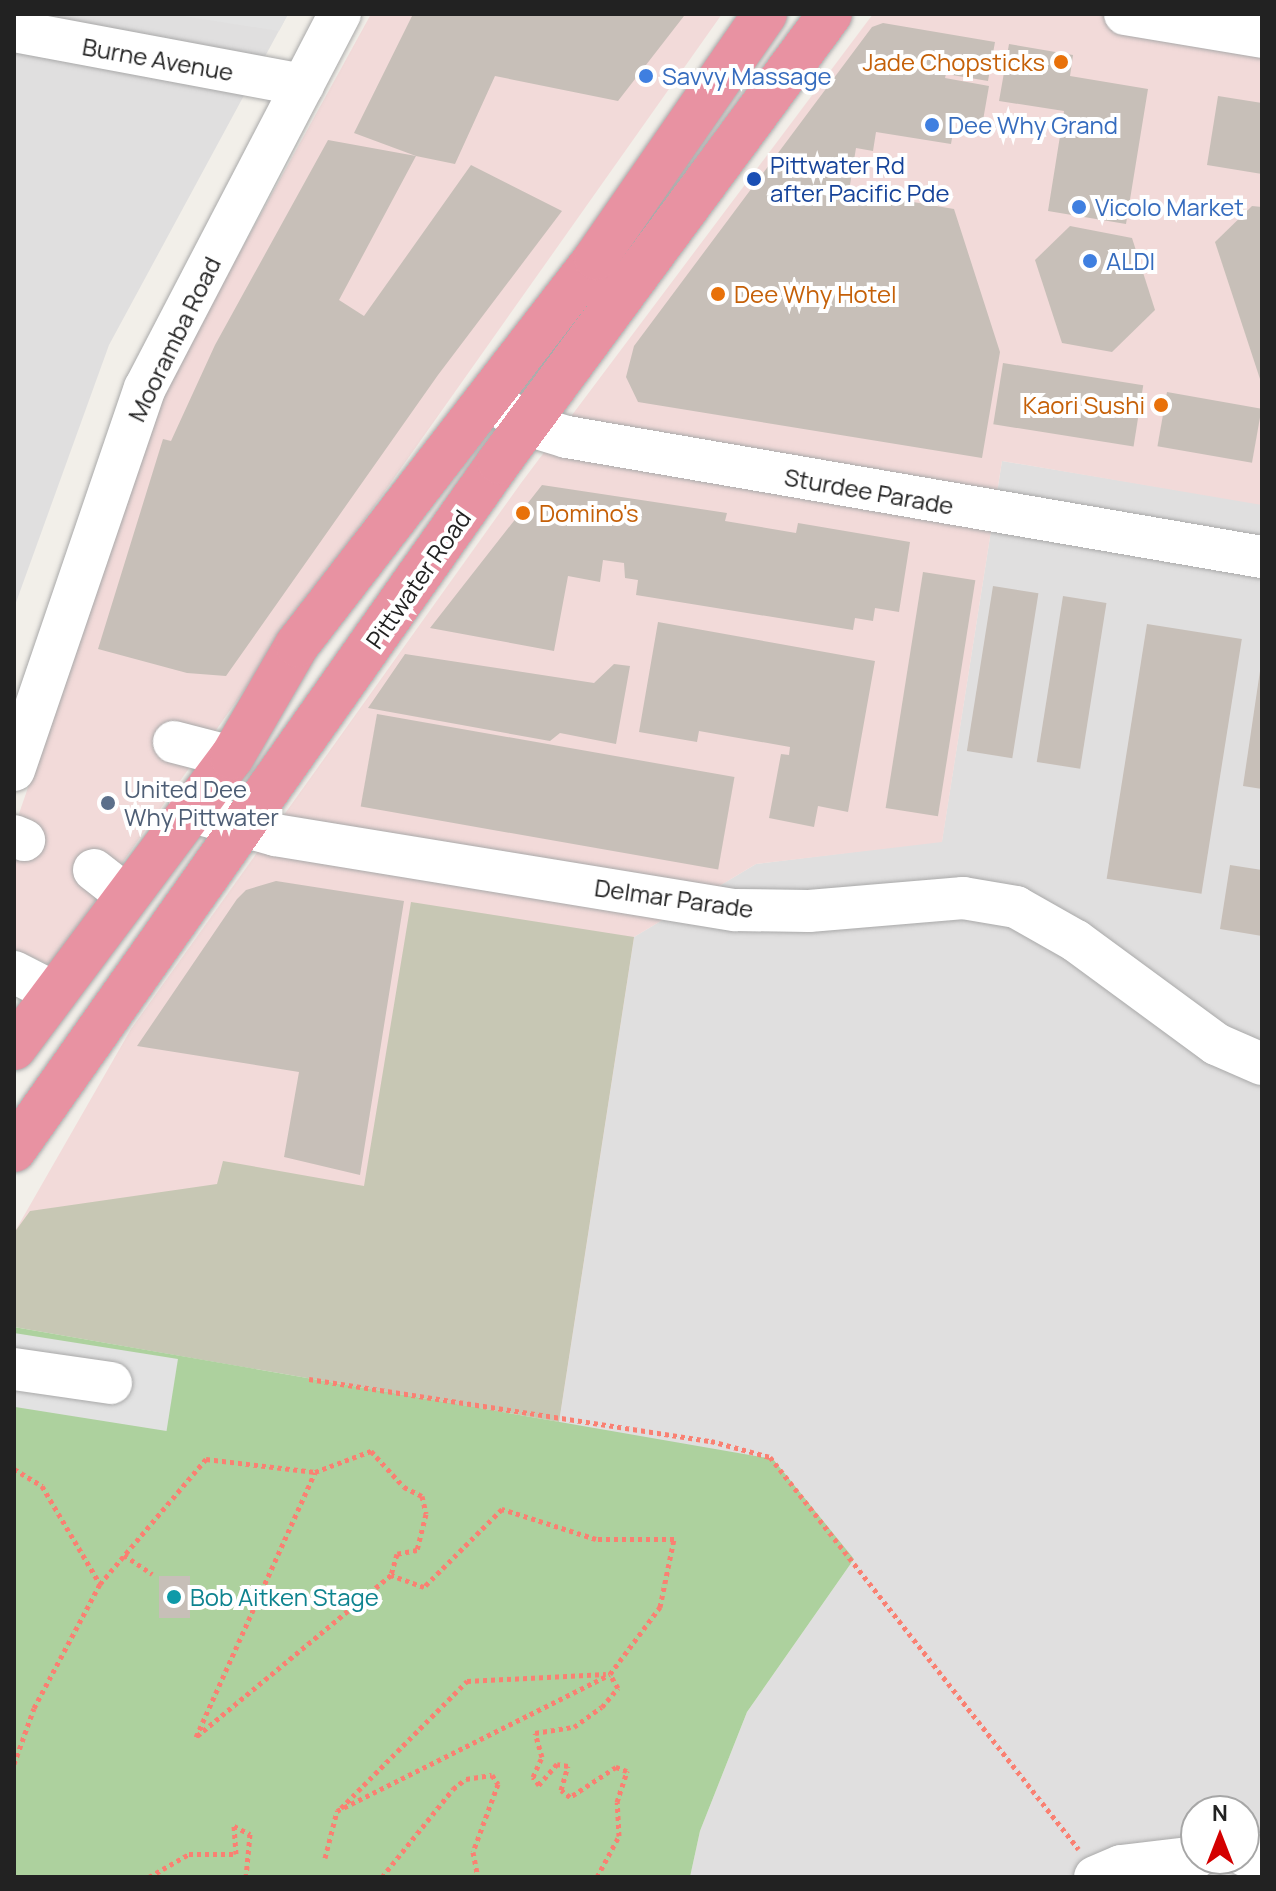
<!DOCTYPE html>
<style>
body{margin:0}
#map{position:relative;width:1276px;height:1891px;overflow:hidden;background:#f2efe9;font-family:Manrope,sans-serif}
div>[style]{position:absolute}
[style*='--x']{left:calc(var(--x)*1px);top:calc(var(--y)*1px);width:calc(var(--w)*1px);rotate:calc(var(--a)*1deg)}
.residential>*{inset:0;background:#e0dfdf}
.commercial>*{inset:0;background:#f2dad9}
.construction>*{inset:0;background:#c7c7b4}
.forest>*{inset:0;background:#add19e}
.parking>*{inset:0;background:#e2e2e2;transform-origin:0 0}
.building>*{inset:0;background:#c7bfb8;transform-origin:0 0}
.path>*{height:5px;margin-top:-2.5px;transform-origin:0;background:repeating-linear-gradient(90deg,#fa8072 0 4px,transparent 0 8px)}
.roads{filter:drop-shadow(0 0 2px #a9a9a9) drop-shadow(0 0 2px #a9a9a9)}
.minor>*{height:42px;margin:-21px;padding:0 21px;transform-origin:21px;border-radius:21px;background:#fff}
.highway>*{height:44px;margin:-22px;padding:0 22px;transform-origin:22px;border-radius:22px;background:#e892a2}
.dots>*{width:22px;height:22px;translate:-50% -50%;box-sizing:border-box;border:4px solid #fff;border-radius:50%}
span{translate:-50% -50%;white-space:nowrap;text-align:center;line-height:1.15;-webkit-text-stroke:8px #fff;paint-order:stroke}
.street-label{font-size:24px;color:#222}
.food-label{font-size:24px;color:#c56008}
.right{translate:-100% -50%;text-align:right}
.left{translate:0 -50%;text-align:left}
.shop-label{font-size:24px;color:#366cbe}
.transit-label{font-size:24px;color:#164399}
.service-label{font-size:24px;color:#4e5e75}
.culture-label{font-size:24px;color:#0d838f}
.frame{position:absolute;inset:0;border:16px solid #222;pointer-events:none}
.north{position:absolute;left:1180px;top:1795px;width:80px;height:80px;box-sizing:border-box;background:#fff;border:2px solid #a7a7a7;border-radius:50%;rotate:0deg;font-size:22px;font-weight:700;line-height:32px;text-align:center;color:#222}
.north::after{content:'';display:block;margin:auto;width:28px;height:36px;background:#d40000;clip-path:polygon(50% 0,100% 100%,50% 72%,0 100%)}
</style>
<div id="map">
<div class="residential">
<i style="clip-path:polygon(14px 14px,288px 14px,109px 345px,14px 608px)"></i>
<i style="clip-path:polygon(evenodd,1002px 461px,1262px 504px,1262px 1877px,690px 1877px,700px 1831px,747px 1712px,854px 1559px,559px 1422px,634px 937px,756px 864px,942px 841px,1002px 461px,1196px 1811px,1244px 1811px,1244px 1859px,1196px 1859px,1196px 1811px)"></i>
</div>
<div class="commercial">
<i style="clip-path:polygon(371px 14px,722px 14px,50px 965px,14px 949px,14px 828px,169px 381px)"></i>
<i style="clip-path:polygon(873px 14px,1262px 14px,1262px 505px,1002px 461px,942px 842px,756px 864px,634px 937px,559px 1422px,14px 1233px,131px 1029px,521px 483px)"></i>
</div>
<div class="construction">
<i style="clip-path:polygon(411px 902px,634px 937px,559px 1422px,14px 1327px,14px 1233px,30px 1211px,217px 1184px,223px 1161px,364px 1186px)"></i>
</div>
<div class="forest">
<i style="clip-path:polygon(14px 1327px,773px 1459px,854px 1559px,747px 1712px,700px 1831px,690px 1877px,14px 1877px)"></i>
</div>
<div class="parking">
<i style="clip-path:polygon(170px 14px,288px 14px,279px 31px)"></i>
<i style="left:14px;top:1333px;width:166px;height:73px;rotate:9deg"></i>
</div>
<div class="building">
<i style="clip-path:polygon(413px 14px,684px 14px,684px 16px,618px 101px,495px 76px,455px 164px,416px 156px,354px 133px)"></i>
<i style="clip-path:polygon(883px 23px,995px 42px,988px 81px,946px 74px,945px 78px,989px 86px,982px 126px,955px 121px,951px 144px,876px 132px,873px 151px,856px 148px,849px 191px,954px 209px,1000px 352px,982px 458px,638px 402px,626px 377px,634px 346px,872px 27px)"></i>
<i style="clip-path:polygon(1009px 44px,1073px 55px,1070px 76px,1148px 89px,1126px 224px,1048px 211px,1064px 111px,999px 101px)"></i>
<i style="clip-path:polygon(1218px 96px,1262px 103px,1262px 174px,1207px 165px)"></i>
<i style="clip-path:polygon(328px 140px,416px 156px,339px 300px,364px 316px,471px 165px,562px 211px,438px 375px,226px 676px,187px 673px,98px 649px,163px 439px,171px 441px,215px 345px)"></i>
<i style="clip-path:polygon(1252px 206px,1262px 207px,1261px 382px,1215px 242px)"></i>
<i style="clip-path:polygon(1070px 226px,1132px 238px,1155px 310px,1112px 352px,1062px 343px,1035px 260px)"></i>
<i style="left:1003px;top:363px;width:142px;height:62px;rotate:9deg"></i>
<i style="left:1167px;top:392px;width:96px;height:55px;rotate:10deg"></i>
<i style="clip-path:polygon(542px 485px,727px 513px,725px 521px,796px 533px,798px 523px,910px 542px,899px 612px,875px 608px,873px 621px,855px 618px,853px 630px,636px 595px,638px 580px,625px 578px,624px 563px,603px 560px,600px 582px,568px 576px,554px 651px,430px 628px)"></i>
<i style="left:923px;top:572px;width:53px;height:239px;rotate:9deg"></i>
<i style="left:993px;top:586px;width:46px;height:167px;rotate:9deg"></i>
<i style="left:1063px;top:596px;width:44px;height:168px;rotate:9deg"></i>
<i style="clip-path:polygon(658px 622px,875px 661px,848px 812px,818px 806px,814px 827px,769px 818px,781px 754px,789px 755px,790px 747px,699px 731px,697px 742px,639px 732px)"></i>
<i style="left:1147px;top:624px;width:96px;height:258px;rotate:9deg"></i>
<i style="clip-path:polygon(405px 654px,594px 683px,614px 664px,630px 666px,616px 744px,560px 733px,550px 741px,368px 708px)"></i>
<i style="clip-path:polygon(1260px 671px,1262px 671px,1262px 789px,1243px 786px)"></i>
<i style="left:377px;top:714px;width:363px;height:94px;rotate:10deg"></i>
<i style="clip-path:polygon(1230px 865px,1262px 870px,1262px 936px,1220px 929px)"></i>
<i style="clip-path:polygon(276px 881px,404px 901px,360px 1175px,284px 1157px,299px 1072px,137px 1046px,237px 899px,246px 890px)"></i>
<i style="left:159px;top:1576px;width:31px;height:42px"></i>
</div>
<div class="path">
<i style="--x:309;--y:1379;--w:407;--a:8.8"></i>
<i style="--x:711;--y:1441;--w:61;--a:15.2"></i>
<i style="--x:770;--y:1457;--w:499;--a:51.8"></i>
<i style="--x:14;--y:1469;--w:33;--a:31"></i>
<i style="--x:42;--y:1486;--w:114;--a:59.4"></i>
<i style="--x:100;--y:1584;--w:164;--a:-49.7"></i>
<i style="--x:206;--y:1459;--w:110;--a:6.8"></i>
<i style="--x:315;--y:1472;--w:60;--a:-20.6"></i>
<i style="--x:371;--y:1451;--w:49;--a:47.5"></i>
<i style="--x:404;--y:1487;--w:20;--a:27"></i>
<i style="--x:422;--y:1496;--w:18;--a:77"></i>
<i style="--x:426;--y:1514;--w:37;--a:104"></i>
<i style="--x:417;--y:1550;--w:20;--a:169"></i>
<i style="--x:397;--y:1554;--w:22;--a:106"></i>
<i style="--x:391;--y:1575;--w:254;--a:140.3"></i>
<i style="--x:196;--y:1737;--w:290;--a:-65.8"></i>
<i style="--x:124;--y:1555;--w:34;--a:34"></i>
<i style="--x:14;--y:1764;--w:59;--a:-70.3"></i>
<i style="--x:34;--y:1708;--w:140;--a:-62"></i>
<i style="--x:341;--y:1808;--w:179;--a:-45.2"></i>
<i style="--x:467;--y:1681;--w:139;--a:-2.9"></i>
<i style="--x:325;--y:1858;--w:49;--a:-75.7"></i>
<i style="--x:337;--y:1811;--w:305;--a:-26.6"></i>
<i style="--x:610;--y:1674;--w:84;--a:-53.3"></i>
<i style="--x:660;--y:1607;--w:69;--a:-78.4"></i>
<i style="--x:674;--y:1539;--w:78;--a:180"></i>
<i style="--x:596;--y:1539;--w:99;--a:-162.3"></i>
<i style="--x:502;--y:1509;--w:110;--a:135"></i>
<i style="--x:424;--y:1587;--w:35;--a:-160"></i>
<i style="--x:149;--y:1877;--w:46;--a:-29.9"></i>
<i style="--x:189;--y:1854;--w:47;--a:0"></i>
<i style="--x:236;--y:1854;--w:28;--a:-94"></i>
<i style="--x:234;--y:1826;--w:18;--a:27"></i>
<i style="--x:250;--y:1834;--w:43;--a:95.3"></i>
<i style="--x:322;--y:1877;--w:10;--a:0"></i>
<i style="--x:382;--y:1877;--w:113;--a:-51.1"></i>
<i style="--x:453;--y:1789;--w:16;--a:-38"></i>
<i style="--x:466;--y:1779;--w:26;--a:-9"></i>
<i style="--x:492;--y:1775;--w:11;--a:56"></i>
<i style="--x:498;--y:1784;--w:72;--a:110.2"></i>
<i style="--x:473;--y:1852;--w:25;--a:79"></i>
<i style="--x:597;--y:1877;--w:47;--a:-61.8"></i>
<i style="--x:619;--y:1836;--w:34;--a:-93"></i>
<i style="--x:617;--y:1802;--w:33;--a:-72"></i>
<i style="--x:627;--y:1771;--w:12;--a:-160"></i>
<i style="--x:616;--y:1767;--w:55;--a:146.9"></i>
<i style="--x:570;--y:1797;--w:11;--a:-142"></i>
<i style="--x:561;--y:1790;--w:25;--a:-74"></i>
<i style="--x:568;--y:1766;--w:11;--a:-170"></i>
<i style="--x:557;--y:1764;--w:28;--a:131"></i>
<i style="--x:539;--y:1785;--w:10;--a:-127"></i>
<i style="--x:533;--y:1777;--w:22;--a:-66"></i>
<i style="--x:542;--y:1757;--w:25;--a:-106"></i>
<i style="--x:535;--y:1733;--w:39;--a:-9"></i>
<i style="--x:574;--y:1727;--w:34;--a:-36"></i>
<i style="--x:602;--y:1707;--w:25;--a:-50"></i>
<i style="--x:618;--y:1688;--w:16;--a:-120"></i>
</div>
<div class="roads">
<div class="minor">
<i style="--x:1125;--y:14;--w:139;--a:9.5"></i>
<i style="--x:14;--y:31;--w:294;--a:10.6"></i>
<i style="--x:500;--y:406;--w:33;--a:35"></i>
<i style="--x:527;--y:425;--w:42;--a:16.7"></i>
<i style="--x:567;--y:437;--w:705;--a:9.8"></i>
<i style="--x:174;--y:742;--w:60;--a:14.5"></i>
<i style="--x:14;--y:770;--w:404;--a:-71.1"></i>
<i style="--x:145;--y:388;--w:422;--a:-62.5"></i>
<i style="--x:189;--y:811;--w:89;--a:15.6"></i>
<i style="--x:275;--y:835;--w:466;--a:9.3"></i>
<i style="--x:735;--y:910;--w:74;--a:0.8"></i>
<i style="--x:809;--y:911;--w:155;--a:-4.8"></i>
<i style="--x:963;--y:898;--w:54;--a:9.6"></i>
<i style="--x:1016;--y:907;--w:69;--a:29.5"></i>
<i style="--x:1076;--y:941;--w:174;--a:36.3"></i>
<i style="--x:1216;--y:1044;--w:50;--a:23.5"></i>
<i style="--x:14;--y:836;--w:11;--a:22"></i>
<i style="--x:94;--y:870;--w:41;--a:38"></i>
<i style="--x:14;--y:972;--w:44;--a:27.1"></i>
<i style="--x:14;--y:1369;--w:98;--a:8.2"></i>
<i style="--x:1244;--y:1855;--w:18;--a:-3"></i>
<i style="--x:1095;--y:1877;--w:28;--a:-23"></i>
<i style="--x:1121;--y:1866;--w:76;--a:-6.8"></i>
</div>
<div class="highway">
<i style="--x:14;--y:1048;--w:364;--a:-53.2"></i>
<i style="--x:232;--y:757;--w:129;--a:-59.9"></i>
<i style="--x:297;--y:645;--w:489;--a:-52.3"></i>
<i style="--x:596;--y:258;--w:297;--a:-55.3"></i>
<i style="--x:14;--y:1150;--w:842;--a:-54.82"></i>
<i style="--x:499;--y:462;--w:557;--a:-53.54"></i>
</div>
</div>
<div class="dots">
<i style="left:1061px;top:62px;background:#e8710a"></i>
<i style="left:646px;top:76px;background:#3f7fe0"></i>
<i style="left:932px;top:125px;background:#3f7fe0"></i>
<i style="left:754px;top:179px;background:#1a4fb4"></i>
<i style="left:1079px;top:207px;background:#3f7fe0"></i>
<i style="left:1090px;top:261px;background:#3f7fe0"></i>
<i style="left:718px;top:294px;background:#e8710a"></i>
<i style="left:1161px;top:405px;background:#e8710a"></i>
<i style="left:523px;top:513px;background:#e8710a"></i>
<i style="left:108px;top:803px;background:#5c6f8a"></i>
<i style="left:174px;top:1597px;background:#0f9aa8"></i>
</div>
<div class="street-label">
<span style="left:158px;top:59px;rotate:10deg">Burne Avenue</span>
<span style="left:174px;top:339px;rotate:-64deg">Mooramba Road</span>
<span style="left:869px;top:491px;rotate:10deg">Sturdee Parade</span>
<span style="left:418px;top:579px;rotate:-55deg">Pittwater Road</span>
<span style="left:674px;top:898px;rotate:8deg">Delmar Parade</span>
</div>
<div class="food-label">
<span class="right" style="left:1045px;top:62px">Jade Chopsticks</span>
<span class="left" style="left:734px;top:294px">Dee Why Hotel</span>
<span class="right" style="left:1145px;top:405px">Kaori Sushi</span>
<span class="left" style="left:539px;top:513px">Domino's</span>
</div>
<div class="shop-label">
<span class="left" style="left:662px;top:76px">Savvy Massage</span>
<span class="left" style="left:948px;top:125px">Dee Why Grand</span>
<span class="left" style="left:1095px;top:207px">Vicolo Market</span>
<span class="left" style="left:1106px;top:261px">ALDI</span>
</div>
<div class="transit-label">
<span class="left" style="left:770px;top:179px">Pittwater Rd<br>after Pacific Pde</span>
</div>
<div class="service-label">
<span class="left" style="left:124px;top:803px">United Dee<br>Why Pittwater</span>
</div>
<div class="culture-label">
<span class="left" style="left:190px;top:1597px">Bob Aitken Stage</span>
</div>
<div class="frame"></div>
<div class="north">N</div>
</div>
